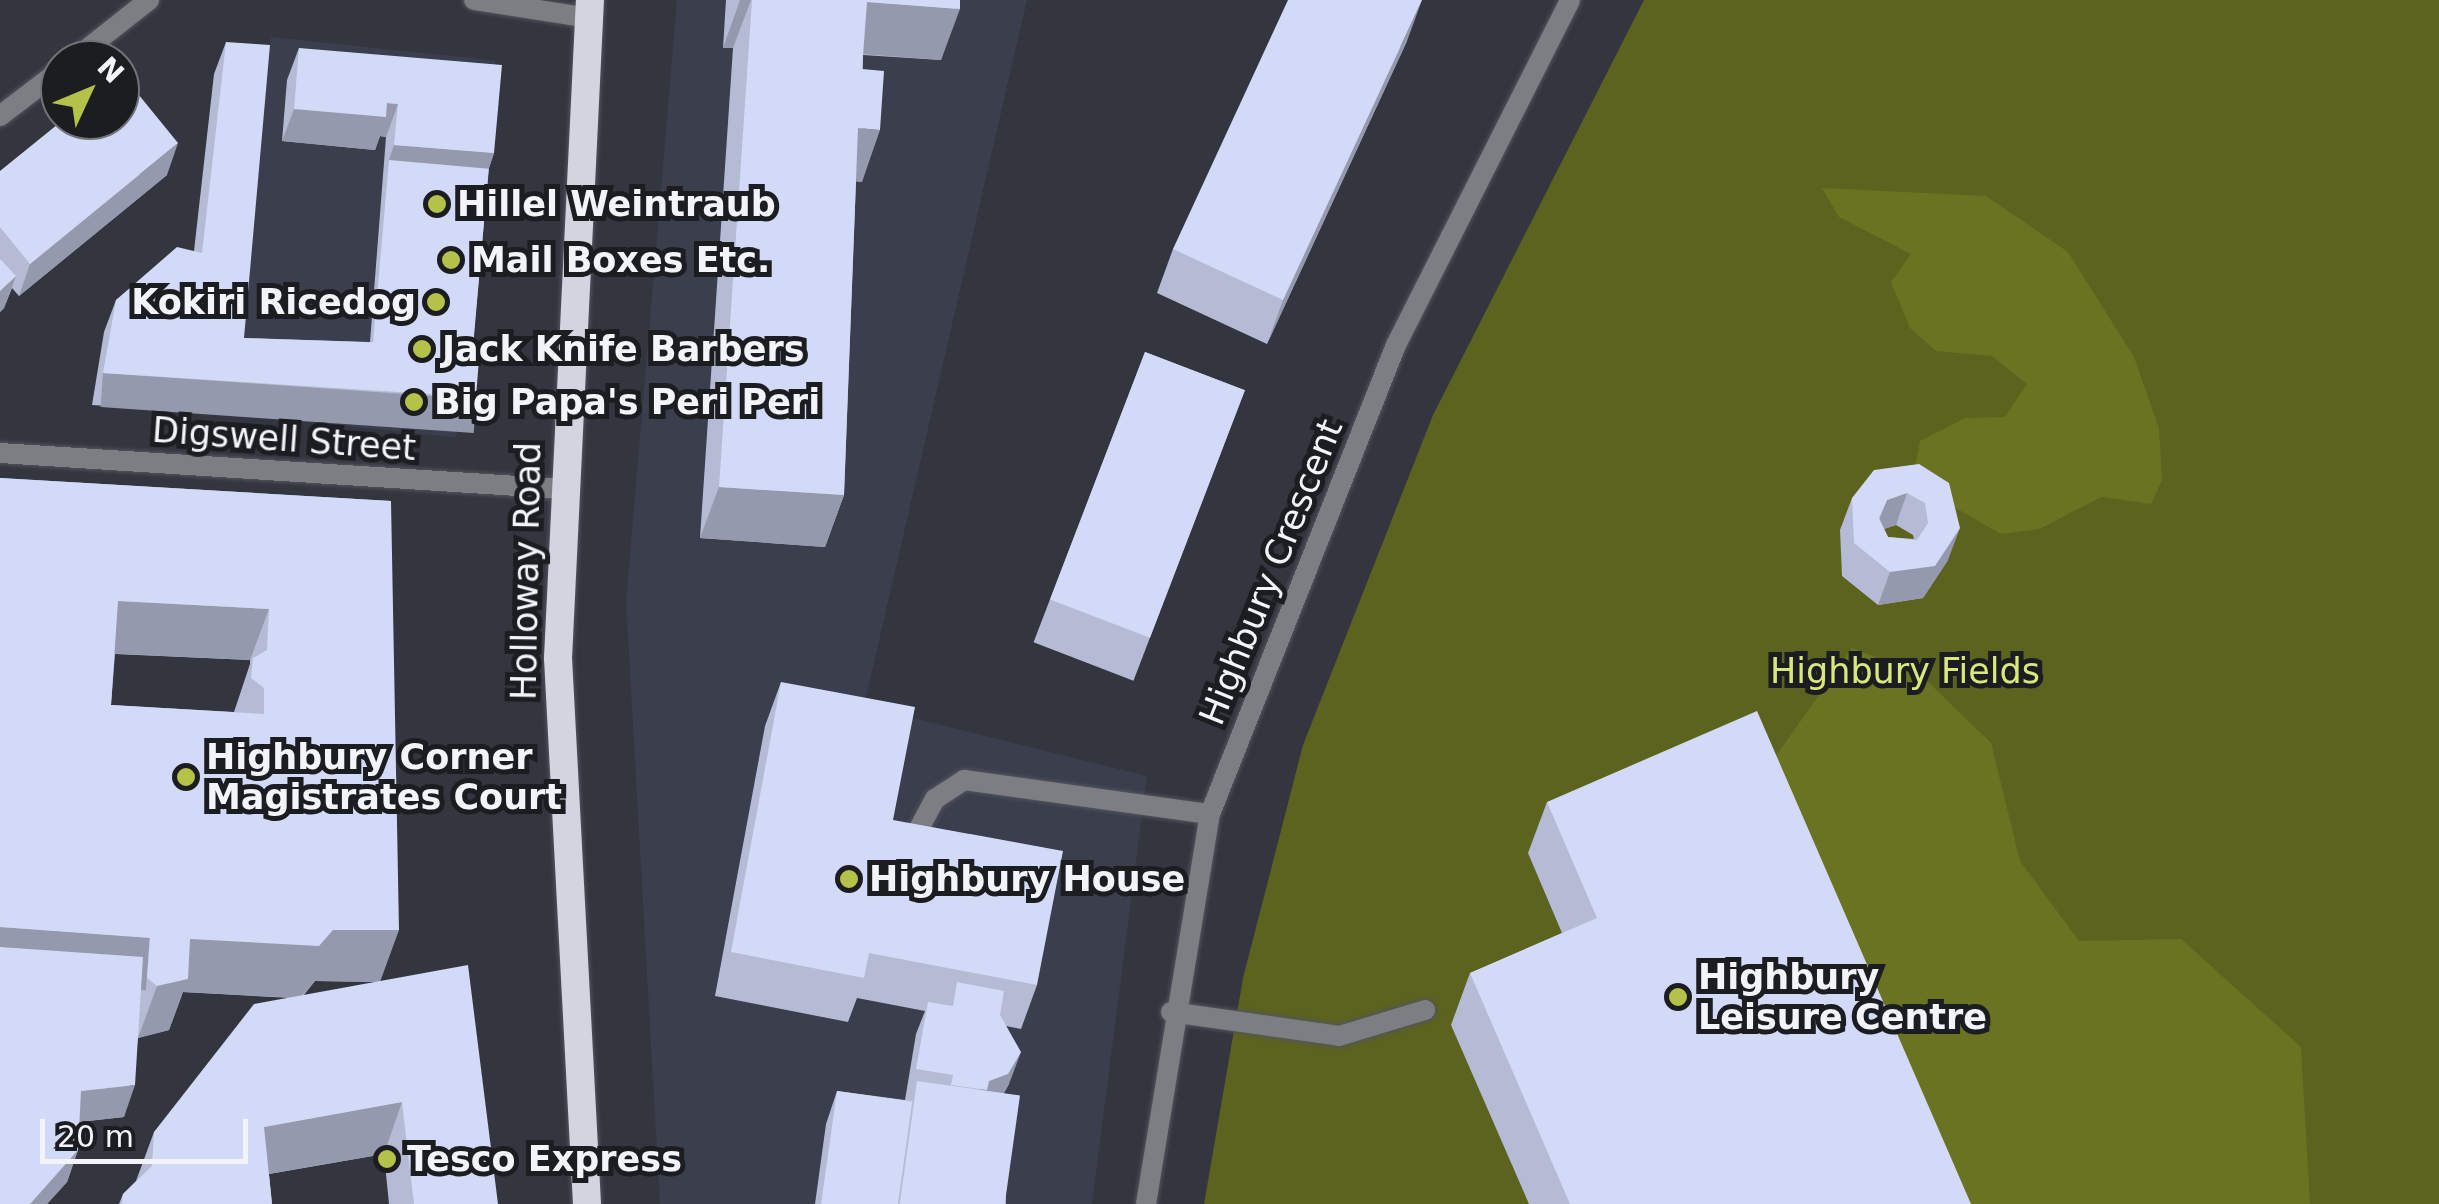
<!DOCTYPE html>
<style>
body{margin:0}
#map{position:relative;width:2439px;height:1204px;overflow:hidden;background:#33353f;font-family:"DejaVu Sans",sans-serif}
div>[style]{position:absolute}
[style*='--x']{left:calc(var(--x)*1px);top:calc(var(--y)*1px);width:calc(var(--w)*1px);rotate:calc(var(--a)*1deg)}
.built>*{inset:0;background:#3a3e4d;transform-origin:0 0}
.green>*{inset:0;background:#5c631f}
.forest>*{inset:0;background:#6a7321}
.roads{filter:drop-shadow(0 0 2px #52545d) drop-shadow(0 0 2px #52545d)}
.service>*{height:20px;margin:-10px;padding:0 10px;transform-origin:10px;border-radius:10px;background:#7d7e83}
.minor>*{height:20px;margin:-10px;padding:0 10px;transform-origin:10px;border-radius:10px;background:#7d7e83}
.trunk>*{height:28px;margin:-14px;padding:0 14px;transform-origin:14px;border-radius:14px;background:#d2d4e0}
.wall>*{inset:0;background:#b5bbd4;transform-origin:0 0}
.shaded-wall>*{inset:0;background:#9499ad;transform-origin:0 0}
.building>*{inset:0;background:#d3daf7;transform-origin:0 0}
.dots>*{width:28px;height:28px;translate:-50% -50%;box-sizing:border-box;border:5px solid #1c1d21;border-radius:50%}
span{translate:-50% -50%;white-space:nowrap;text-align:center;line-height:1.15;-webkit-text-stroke:10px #1c1d21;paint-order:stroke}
.poi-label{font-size:35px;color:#f2f4fa;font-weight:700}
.left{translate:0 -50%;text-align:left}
.right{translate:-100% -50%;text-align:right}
.street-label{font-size:35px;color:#f2f4fa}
.park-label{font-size:35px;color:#dae87b}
.north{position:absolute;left:40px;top:40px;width:100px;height:100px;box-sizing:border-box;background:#1c1d21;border:2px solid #727378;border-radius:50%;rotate:46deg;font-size:28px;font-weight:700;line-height:40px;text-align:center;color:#f2f4fa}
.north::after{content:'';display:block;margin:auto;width:35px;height:45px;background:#b5c249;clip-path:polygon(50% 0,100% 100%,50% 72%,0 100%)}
.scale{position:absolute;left:40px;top:1119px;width:208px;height:45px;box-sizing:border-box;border:5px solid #f2f4fa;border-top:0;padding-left:12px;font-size:30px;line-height:35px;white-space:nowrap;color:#f2f4fa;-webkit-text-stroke:8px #1c1d21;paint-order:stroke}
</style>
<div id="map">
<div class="built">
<i style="clip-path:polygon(677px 0,1027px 0,864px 706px,1147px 776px,1092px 1204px,660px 1204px,626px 602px)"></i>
<i style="left:271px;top:37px;width:226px;height:379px;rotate:6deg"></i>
</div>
<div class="green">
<i style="clip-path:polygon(1644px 0,2439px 0,2439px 1204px,1204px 1204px,1243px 978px,1303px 745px,1433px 415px)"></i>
</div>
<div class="forest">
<i style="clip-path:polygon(1822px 188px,1986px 196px,2068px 252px,2134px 357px,2159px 428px,2162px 480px,2151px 504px,2102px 497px,2039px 529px,2001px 534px,1912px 483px,1920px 441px,1965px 418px,2005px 417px,2027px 384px,1992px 356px,1936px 351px,1910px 328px,1891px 282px,1911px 254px,1839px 217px)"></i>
<i style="clip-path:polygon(1852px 648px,1921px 675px,1991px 743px,2020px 861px,2079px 941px,2181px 939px,2301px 1047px,2310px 1204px,1964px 1204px,1776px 756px)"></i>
</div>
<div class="roads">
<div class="service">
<i style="--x:909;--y:847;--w:55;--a:-61.6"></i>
<i style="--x:935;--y:799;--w:35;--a:-33"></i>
<i style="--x:964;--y:780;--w:248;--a:7.9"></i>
<i style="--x:1171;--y:1012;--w:170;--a:8.1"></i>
<i style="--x:1339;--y:1036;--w:90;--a:-16.8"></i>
</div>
<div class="minor">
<i style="--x:474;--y:0;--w:116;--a:8.9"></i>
<i style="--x:73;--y:60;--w:97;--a:-38.3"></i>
<i style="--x:0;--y:116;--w:76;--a:-37.5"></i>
<i style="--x:0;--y:453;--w:565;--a:3.65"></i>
<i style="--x:1146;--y:1204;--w:395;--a:-80.7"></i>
<i style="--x:1210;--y:814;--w:505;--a:-68.37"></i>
<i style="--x:1396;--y:345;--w:386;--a:-63.2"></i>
</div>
<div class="trunk">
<i style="--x:587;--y:1204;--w:547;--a:-93.04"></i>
<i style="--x:558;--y:658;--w:659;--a:-87.22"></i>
</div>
</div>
<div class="wall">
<i style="clip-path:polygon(726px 0,960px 0,941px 60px,863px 55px,862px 182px,856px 181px,844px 495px,825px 547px,700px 538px,733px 48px,723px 48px)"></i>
<i style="clip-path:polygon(1407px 41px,1267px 344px,1157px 293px,1173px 249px)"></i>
<i style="clip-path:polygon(226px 42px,244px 338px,370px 342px,386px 137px,380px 136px,375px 150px,282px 141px,287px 80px,299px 48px,494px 153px,489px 168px,465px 430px,92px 405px,104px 332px,116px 300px,194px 251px,214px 74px)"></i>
<i style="clip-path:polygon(0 171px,167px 175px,19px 296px,12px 288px,4px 308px,0 312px)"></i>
<i style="left:1145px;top:352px;width:107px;height:311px;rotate:21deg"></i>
<i style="clip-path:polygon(evenodd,1919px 464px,1948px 560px,1923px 598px,1878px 605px,1842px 576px,1840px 530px,1852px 498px,1919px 464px,1896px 525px,1913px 535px,1914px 539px,1888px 537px,1884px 529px,1896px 525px)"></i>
<i style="clip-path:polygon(evenodd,0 478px,391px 501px,380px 981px,498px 1204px,389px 1204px,384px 1154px,269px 1174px,272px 1204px,119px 1204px,123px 1194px,136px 1181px,154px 1132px,292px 998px,183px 992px,169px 1030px,138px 1038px,124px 1117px,79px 1122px,78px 1150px,67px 1182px,47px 1204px,0 1204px,0 478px,115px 654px,250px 660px,250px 664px,234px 712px,111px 705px,115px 654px,0 478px,315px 981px,380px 982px,303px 996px,315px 981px)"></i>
<i style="clip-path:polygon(781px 682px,893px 820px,1037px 985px,1021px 1029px,1006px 1026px,1009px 1084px,1004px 1093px,1006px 1204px,815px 1204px,826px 1124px,837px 1091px,905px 1100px,916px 1034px,925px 1011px,857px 998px,848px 1022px,715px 996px,765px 726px)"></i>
<i style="clip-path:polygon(1547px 802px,1971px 1204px,1529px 1204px,1451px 1025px,1470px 973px,1562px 933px,1528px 853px)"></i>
</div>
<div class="shaded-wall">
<i style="clip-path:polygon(740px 0,751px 0,733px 48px,723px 48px)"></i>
<i style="clip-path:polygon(1422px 0,1407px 41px,1267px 344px,1283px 300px)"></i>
<i style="clip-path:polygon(867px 2px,960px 9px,941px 60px,848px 53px)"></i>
<i style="clip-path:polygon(387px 103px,398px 104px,386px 137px,380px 136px,375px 150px,282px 141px,294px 109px)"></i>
<i style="clip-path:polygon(858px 128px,880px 130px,862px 182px,840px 180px)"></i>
<i style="clip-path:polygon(178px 143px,167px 175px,19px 296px,30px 264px)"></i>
<i style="clip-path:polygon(394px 145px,494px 153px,483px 186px,389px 160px)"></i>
<i style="clip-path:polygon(16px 276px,4px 308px,0 312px,0 291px)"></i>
<i style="left:103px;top:373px;width:374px;height:34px;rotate:4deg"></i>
<i style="clip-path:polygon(719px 487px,844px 495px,825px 547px,700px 538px)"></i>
<i style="clip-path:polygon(1907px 493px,1896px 525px,1875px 532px,1867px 550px,1887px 500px)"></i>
<i style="clip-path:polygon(1960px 528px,1948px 560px,1923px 598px,1878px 605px,1890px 572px)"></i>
<i style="clip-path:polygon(118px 601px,269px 609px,250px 660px,100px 653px)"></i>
<i style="left:0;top:927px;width:150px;height:53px;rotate:4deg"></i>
<i style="clip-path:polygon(333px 930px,399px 930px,380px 982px,315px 981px,300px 998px,183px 992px,169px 1030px,138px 1038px,157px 986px,190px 939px)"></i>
<i style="clip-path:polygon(1021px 1052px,1009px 1084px,996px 1106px,937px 1129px)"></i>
<i style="clip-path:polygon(135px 1085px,124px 1117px,69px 1123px,81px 1091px)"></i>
<i style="clip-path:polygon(402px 1102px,384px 1154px,245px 1178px,264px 1127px)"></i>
<i style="clip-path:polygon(78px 1150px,67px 1182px,47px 1204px,30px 1204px)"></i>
</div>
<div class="building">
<i style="clip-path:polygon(752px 0,960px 0,960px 9px,867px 2px,862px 69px,884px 71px,880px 130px,858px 128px,844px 495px,719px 487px)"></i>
<i style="clip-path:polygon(1288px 0,1422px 0,1283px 300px,1173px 249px)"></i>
<i style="clip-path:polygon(226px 42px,270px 45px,244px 338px,480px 346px,476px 397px,103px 373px,116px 300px,177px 247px,202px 253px)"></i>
<i style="clip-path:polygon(299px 48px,502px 65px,494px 153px,394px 145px,398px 104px,387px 103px,386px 117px,294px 109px)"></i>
<i style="clip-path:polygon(121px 73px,178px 143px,30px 264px,0 227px,0 171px,63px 120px,120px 120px)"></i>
<i style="left:389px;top:160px;width:100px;height:184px;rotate:5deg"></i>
<i style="clip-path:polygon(0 259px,16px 276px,0 291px)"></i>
<i style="left:1145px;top:352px;width:107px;height:265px;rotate:21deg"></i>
<i style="clip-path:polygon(evenodd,1919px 464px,1949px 483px,1960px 528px,1935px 566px,1890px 572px,1854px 543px,1852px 498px,1874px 470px,1919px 464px,1907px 493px,1925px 503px,1928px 523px,1917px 540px,1888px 537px,1879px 518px,1887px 500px,1907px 493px)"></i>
<i style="clip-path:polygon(evenodd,0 478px,391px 501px,399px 930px,333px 930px,319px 946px,190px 939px,188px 979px,157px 986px,147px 978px,150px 938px,0 927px,0 478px,118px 601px,269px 609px,267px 650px,253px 658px,251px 678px,264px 688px,264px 714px,111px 705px,118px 601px)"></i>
<i style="clip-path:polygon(781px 682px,915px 707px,893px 820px,1063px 851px,1037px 985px,869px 953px,864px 978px,731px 952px)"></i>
<i style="clip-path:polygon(1757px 711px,1971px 1204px,1570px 1204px,1470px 973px,1597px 918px,1547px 802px)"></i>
<i style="clip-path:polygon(0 947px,143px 957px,135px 1085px,81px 1091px,78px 1150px,30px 1204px,0 1204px)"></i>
<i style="clip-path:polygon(468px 965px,498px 1204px,414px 1204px,402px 1102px,264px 1127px,272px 1204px,122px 1204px,123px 1194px,152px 1166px,154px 1132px,254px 1004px)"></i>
<i style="clip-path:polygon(957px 982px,1004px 991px,1000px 1015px,1021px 1052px,1008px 1074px,989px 1081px,987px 1090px,951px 1085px,953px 1075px,916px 1069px,928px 1002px,953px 1006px)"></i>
<i style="left:917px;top:1081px;width:104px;height:124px;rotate:8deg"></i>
<i style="left:837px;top:1091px;width:76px;height:114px;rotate:8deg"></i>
</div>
<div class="dots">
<i style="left:437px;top:204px;background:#b5c249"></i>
<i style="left:451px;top:260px;background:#b5c249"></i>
<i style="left:436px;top:302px;background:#b5c249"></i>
<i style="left:422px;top:349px;background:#b5c249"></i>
<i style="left:414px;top:402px;background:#b5c249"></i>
<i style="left:186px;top:777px;background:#b5c249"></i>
<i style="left:849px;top:879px;background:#b5c249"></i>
<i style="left:1678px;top:997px;background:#b5c249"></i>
<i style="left:387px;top:1159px;background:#b5c249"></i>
</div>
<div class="poi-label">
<span class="left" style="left:457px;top:204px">Hillel Weintraub</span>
<span class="left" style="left:471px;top:260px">Mail Boxes Etc.</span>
<span class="right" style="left:416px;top:302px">Kokiri Ricedog</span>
<span class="left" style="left:442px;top:349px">Jack Knife Barbers</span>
<span class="left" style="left:434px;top:402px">Big Papa's Peri Peri</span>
<span class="left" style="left:206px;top:777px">Highbury Corner<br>Magistrates Court</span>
<span class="left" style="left:869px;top:879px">Highbury House</span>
<span class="left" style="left:1698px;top:997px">Highbury<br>Leisure Centre</span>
<span class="left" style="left:407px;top:1159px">Tesco Express</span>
</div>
<div class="street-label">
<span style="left:284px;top:439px;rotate:4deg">Digswell Street</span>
<span style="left:526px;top:571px;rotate:-89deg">Holloway Road</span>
<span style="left:1271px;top:572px;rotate:-68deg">Highbury Crescent</span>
</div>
<div class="park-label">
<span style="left:1905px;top:671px">Highbury Fields</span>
</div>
<div class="north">N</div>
<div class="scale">20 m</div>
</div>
